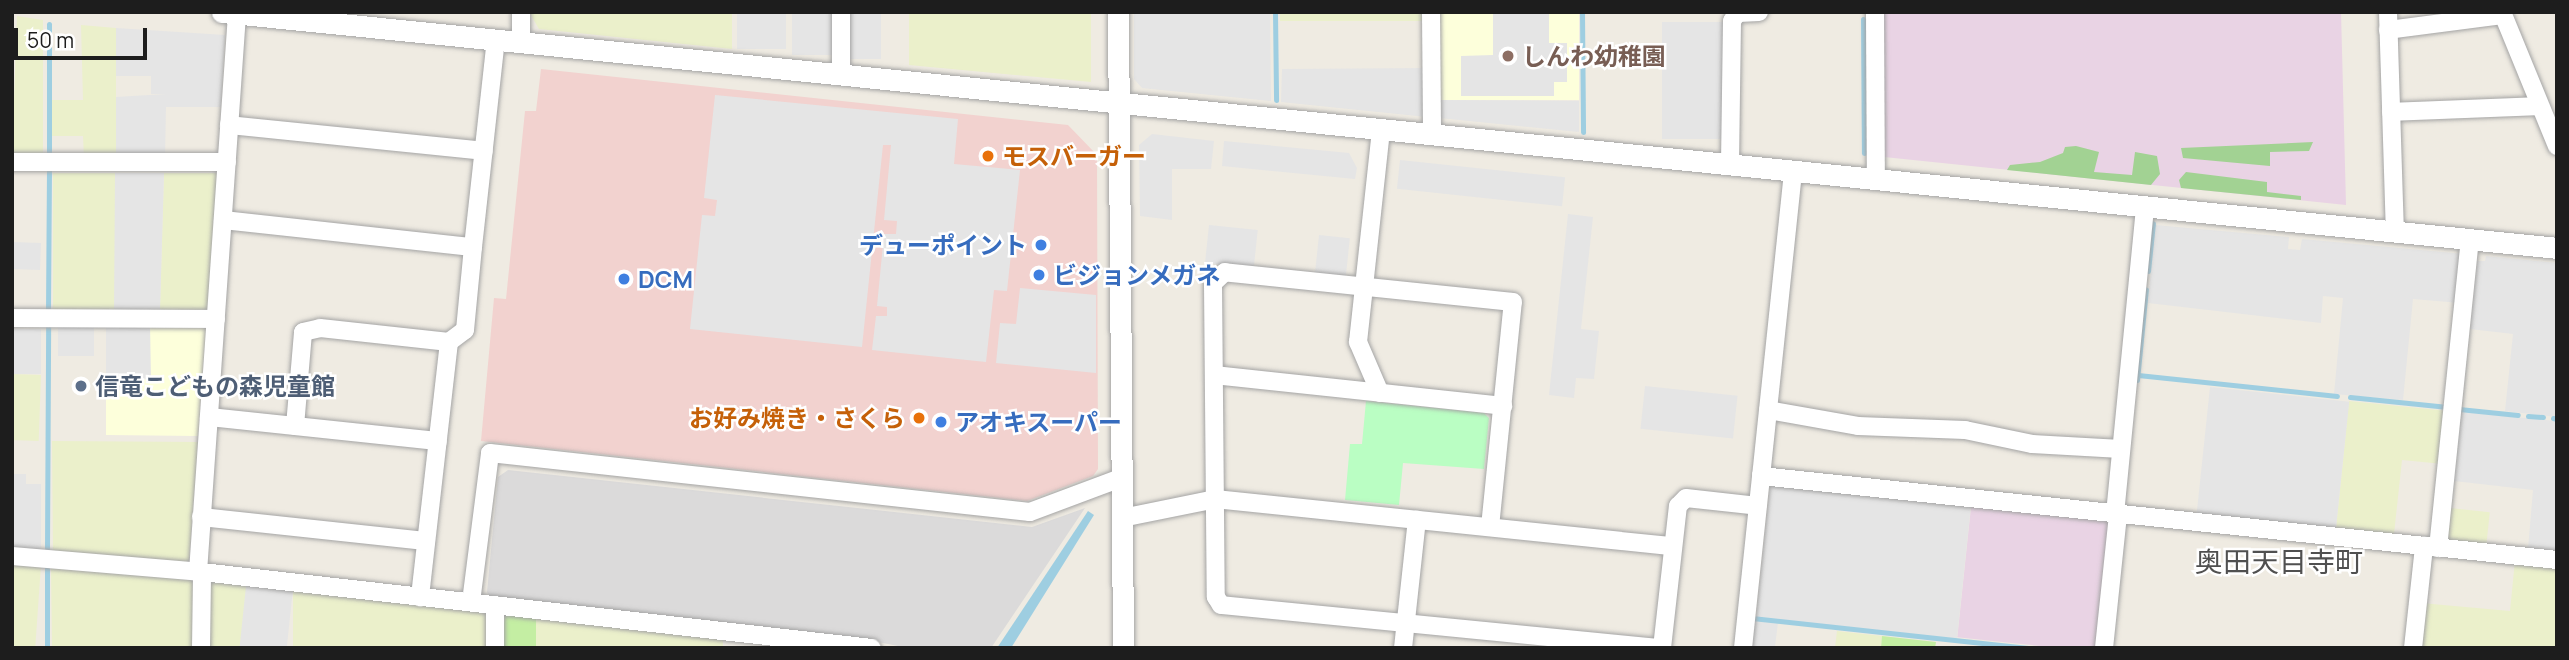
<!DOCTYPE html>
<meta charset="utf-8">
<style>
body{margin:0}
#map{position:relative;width:2569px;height:660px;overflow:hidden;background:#efebe2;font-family:Manrope,"Noto Sans JP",sans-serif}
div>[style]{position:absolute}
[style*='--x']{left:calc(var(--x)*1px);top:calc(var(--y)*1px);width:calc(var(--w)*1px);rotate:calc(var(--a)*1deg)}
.residential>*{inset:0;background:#dbdada}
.commercial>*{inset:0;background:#f2d2cf}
.industrial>*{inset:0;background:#e9d3e4;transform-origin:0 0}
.education>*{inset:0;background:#fdffdb;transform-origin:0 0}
.farmland>*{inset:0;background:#ebf0cb;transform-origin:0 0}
.grass>*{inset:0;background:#c4eea3}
.forest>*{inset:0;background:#a2d293}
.park>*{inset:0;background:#bafec3}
.parking>*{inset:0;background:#e5e5e5;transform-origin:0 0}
.water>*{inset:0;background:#9ecee1}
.stream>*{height:5px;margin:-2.5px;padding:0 2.5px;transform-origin:2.5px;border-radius:2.5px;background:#9ecee1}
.roads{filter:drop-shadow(0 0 2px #a4a4a4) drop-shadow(0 0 2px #a4a4a4)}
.minor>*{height:18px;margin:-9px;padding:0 9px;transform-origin:9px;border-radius:9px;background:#fff}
.tertiary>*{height:21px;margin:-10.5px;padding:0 10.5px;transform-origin:10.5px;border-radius:10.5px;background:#fff}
.dots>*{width:19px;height:19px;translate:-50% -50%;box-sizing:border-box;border:4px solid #fff;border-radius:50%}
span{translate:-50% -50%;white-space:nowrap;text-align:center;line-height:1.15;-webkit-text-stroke:5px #fff;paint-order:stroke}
.education-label{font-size:24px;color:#785e54;font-weight:700}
.left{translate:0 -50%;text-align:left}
.food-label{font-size:24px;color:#c56008;font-weight:700}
.right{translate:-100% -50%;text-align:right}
.shop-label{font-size:24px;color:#366cbe;font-weight:700}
.service-label{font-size:24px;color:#4e5e75;font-weight:700}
.quarter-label{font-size:28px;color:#505050}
.frame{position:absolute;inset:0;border:14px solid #1d1d1d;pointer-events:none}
.scale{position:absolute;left:14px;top:28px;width:133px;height:32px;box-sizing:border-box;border:4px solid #1d1d1d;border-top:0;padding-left:9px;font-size:21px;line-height:24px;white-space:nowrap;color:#1d1d1d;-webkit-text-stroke:5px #fff;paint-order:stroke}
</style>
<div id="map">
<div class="residential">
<i style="clip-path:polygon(508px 470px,1032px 527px,1085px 508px,991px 648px,908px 648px,858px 638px,490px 597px,487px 592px,498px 477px)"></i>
</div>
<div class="commercial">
<i style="clip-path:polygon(541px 69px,1068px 125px,1097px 155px,1098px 469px,1093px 476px,1027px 501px,481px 441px,494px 298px,506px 299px,525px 111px,536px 111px)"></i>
</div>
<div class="industrial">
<i style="clip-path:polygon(1883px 12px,2341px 12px,2346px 205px,1884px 157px)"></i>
<i style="left:1971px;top:507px;width:140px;height:131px;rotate:6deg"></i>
</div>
<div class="education">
<i style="left:1436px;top:12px;width:143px;height:88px"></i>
<i style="clip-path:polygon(106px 324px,201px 325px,206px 329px,198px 436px,106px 435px)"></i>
</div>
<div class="farmland">
<i style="clip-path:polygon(529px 12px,732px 12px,732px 49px,539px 29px)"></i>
<i style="clip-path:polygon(909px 12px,1091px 12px,1091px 82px,909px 65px)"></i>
<i style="left:1280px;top:12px;width:147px;height:9px"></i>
<i style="clip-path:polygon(17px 16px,43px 20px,43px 157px,12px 157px)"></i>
<i style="clip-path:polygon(81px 25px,116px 28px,116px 157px,84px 158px,83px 136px,52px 136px,52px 100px,83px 100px)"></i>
<i style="left:53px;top:173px;width:62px;height:140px"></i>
<i style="clip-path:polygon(164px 173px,217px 173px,208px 309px,203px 315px,165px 314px,160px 309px)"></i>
<i style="left:12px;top:374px;width:29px;height:66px;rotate:2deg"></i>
<i style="clip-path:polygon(2349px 401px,2448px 411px,2443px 464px,2402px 460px,2394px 534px,2336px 528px)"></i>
<i style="clip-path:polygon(52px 441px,198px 442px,189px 560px,183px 565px,53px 552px)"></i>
<i style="left:2450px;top:508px;width:40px;height:33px;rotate:6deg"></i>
<i style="clip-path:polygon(2515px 560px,2557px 564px,2557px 648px,2417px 646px,2421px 603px,2510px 611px)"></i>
<i style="left:12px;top:564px;width:29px;height:84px;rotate:4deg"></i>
<i style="clip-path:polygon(51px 568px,191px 580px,197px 586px,196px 648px,52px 648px)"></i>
<i style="clip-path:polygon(212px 582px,246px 586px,246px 648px,207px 648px,207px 588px)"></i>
<i style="clip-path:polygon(293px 591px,485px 612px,490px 620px,490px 648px,293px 648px)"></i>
<i style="clip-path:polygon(536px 617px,723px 638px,723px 648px,536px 648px)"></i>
<i style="clip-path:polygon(1837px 631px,1882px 636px,1881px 648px,1835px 648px)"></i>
</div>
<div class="grass">
<i style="clip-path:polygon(505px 615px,536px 617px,536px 648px,501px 648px)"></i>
<i style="clip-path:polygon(1882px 636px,1936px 642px,1935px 648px,1881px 648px)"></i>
</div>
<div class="forest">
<i style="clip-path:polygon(2313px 142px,2309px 151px,2270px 152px,2270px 166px,2183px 158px,2181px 148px)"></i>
<i style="clip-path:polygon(2076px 146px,2099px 152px,2094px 172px,2132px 175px,2135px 152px,2157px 156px,2160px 174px,2151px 185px,2007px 170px,2010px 165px,2040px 162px,2063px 153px,2065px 147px)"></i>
<i style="clip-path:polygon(2186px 172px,2267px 182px,2267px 192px,2301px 196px,2301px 200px,2181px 188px,2179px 180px)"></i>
</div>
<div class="park">
<i style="clip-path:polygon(1366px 401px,1484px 413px,1489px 418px,1484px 469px,1403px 463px,1399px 505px,1345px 500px,1350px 444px,1362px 444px)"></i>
</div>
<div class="parking">
<i style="left:737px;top:12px;width:49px;height:37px"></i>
<i style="left:792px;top:12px;width:42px;height:43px"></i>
<i style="left:848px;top:12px;width:33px;height:47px"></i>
<i style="clip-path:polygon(1134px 12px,1270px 12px,1271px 101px,1142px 88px,1134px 79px)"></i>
<i style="clip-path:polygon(1493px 12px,1549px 12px,1549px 43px,1567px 43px,1567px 82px,1554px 82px,1554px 96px,1461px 96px,1461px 56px,1493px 55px)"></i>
<i style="left:1724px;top:22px;width:117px;height:62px;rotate:90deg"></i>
<i style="clip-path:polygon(116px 28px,225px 35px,221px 107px,166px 107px,165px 157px,116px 157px,116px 97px,166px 94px,151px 94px,151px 76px,116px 76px)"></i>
<i style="clip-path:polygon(1427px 68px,1427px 117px,1281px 102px,1282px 69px)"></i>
<i style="clip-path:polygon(715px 95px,958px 119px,954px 164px,1020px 170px,1007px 291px,994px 290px,986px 362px,872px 350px,876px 316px,887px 316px,887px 307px,877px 306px,884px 234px,896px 234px,897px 221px,884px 220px,891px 145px,883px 145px,862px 347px,690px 329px,702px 215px,715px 216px,717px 200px,704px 198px)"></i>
<i style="clip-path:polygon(1440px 100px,1579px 101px,1579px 132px,1440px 118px)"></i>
<i style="clip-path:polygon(1152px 134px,1214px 141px,1211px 169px,1172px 169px,1172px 220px,1140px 216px,1139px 145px)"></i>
<i style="clip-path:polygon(1224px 141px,1349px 153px,1357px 168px,1355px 179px,1222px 166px)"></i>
<i style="left:1400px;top:160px;width:166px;height:29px;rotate:6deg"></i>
<i style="clip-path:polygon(115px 173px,164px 173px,160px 309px,165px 314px,114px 313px)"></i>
<i style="clip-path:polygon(1568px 214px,1593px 217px,1581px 329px,1599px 331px,1594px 379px,1576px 378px,1574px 398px,1549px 395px)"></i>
<i style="left:1209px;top:225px;width:49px;height:38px;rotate:6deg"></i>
<i style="clip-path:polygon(2155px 225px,2289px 237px,2288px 249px,2300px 250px,2302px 239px,2464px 254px,2460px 303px,2413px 299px,2403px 400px,2334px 394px,2343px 298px,2323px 296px,2321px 323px,2148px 303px)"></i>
<i style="left:1319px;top:235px;width:31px;height:39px;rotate:6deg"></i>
<i style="left:12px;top:242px;width:29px;height:27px;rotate:2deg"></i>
<i style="clip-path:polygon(2486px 256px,2557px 263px,2557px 417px,2505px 411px,2513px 334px,2470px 329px,2477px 261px,2485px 261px)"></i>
<i style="clip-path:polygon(1020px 288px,1096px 295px,1096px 373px,996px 363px,1000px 323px,1016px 324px)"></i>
<i style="left:58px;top:323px;width:36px;height:33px"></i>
<i style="clip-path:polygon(106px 324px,150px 324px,151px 379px,137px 380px,137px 390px,106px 390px)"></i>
<i style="left:12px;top:329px;width:29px;height:45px"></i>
<i style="left:1645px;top:386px;width:93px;height:43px;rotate:6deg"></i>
<i style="left:2210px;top:387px;width:140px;height:129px;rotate:6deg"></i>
<i style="clip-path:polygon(2461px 412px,2557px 421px,2557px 551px,2528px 549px,2533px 490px,2454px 481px)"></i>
<i style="clip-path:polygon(12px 474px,26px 474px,26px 484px,41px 484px,41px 550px,12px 548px)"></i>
<i style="left:1770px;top:485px;width:202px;height:133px;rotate:6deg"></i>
<i style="left:246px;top:586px;width:47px;height:62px;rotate:6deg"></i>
<i style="left:1755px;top:621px;width:23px;height:27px;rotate:7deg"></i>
</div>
<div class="water">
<i style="clip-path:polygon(1088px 511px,1094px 515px,1011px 648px,997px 648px)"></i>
</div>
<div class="stream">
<i style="--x:1275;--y:12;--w:88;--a:89.3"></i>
<i style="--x:1582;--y:12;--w:120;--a:89.5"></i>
<i style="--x:1863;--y:19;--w:134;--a:89.6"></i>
<i style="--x:49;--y:156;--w:132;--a:-90"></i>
<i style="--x:2148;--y:271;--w:48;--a:-84.1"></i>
<i style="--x:48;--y:312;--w:143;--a:-89.6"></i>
<i style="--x:2138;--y:375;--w:200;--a:6"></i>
<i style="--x:2137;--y:380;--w:91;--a:-84.4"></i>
<i style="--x:2350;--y:397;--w:98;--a:5.9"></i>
<i style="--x:2459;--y:409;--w:59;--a:5.8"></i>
<i style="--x:2528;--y:416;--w:15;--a:4"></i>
<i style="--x:2553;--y:418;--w:4;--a:14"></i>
<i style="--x:47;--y:549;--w:225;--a:-89.7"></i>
<i style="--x:1752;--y:618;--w:280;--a:6.2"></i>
<i style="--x:47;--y:648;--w:81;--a:-90"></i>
</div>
<div class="roads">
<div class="minor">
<i style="--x:1431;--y:12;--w:122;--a:89.5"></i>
<i style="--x:1875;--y:12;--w:167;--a:89.7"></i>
<i style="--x:2388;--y:12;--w:220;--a:88.2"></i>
<i style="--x:2502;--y:12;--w:145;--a:67.7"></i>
<i style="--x:1738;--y:13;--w:21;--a:-3"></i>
<i style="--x:2388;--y:30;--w:116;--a:-7.4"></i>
<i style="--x:521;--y:43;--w:31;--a:-90"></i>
<i style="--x:841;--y:75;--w:63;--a:-90"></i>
<i style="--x:2391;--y:112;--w:148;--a:-2.3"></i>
<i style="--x:229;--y:125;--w:256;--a:5.8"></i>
<i style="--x:12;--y:162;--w:215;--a:0"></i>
<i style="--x:1730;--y:164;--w:143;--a:-89.2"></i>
<i style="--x:1732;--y:21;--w:11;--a:-56"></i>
<i style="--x:223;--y:220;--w:251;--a:6.2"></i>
<i style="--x:473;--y:247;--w:208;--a:-83.7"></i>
<i style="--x:12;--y:318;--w:204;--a:0.3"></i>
<i style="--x:449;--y:342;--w:20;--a:-37"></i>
<i style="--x:465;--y:330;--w:83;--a:-84.5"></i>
<i style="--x:1214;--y:375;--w:291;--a:6.1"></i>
<i style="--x:1380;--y:393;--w:56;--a:-113.3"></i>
<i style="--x:1358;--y:342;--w:214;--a:-83.8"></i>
<i style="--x:1768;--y:410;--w:91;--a:10.1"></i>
<i style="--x:1858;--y:426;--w:107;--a:2.1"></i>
<i style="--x:1965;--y:430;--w:68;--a:11.8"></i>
<i style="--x:2032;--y:444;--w:89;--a:3.2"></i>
<i style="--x:209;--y:417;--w:230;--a:6"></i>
<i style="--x:295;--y:426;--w:94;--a:-85.1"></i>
<i style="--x:303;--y:332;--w:17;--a:-13"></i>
<i style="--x:320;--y:328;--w:130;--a:6.2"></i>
<i style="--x:449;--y:342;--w:257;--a:96.5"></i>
<i style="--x:1761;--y:476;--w:800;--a:6.02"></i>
<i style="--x:2115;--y:514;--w:309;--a:-84.4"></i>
<i style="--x:201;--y:517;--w:226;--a:6.1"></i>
<i style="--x:1122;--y:518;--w:95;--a:-11.5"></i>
<i style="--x:1215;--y:499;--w:460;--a:5.9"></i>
<i style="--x:1490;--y:527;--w:226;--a:-84.2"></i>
<i style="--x:1513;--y:302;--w:290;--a:-174.1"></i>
<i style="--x:1225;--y:272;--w:16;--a:137"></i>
<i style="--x:1213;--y:283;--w:314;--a:89.5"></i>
<i style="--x:1216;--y:597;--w:9;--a:58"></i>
<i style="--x:1221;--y:605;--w:443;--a:5.6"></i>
<i style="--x:1662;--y:648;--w:143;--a:-83.6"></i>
<i style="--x:1678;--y:506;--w:11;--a:-45"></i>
<i style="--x:1686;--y:498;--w:72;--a:6.3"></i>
<i style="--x:2438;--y:548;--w:310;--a:-84.1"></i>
<i style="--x:12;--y:556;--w:191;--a:4.8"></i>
<i style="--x:202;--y:572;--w:674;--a:6.47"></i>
<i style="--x:198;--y:572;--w:559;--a:-86"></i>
<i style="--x:471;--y:602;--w:150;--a:-82.7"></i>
<i style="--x:490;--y:453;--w:543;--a:6.24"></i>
<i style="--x:1030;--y:512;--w:97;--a:-20.5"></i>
<i style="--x:201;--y:648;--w:76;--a:-89.2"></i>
<i style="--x:495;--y:648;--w:43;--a:-90"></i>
<i style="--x:1403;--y:648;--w:129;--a:-83.8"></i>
<i style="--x:1743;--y:648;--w:480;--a:-84"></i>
<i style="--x:2104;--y:648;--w:135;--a:-84"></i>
<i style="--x:2413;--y:648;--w:103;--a:-83.8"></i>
</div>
<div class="tertiary">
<i style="--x:222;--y:12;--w:2347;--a:5.77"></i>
<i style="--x:1118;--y:12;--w:636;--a:89.55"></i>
</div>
</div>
<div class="dots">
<i style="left:1508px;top:56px;background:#8d6e63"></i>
<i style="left:988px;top:156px;background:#e8710a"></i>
<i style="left:1041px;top:245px;background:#3f7fe0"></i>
<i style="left:1039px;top:275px;background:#3f7fe0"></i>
<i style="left:624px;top:279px;background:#3f7fe0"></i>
<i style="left:81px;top:386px;background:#5c6f8a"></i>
<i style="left:919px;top:418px;background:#e8710a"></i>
<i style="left:941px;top:422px;background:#3f7fe0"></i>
</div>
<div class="education-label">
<span class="left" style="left:1522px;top:56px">しんわ幼稚園</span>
</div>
<div class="food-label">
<span class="left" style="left:1002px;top:156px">モスバーガー</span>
<span class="right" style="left:905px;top:418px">お好み焼き・さくら</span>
</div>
<div class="shop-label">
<span class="right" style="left:1027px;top:245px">デューポイント</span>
<span class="left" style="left:1053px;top:275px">ビジョンメガネ</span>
<span class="left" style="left:638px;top:279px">DCM</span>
<span class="left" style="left:955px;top:422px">アオキスーパー</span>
</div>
<div class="service-label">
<span class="left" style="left:95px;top:386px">信竜こどもの森児童館</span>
</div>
<div class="quarter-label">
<span style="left:2279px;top:561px">奥田天目寺町</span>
</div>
<div class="frame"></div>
<div class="scale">50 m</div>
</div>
